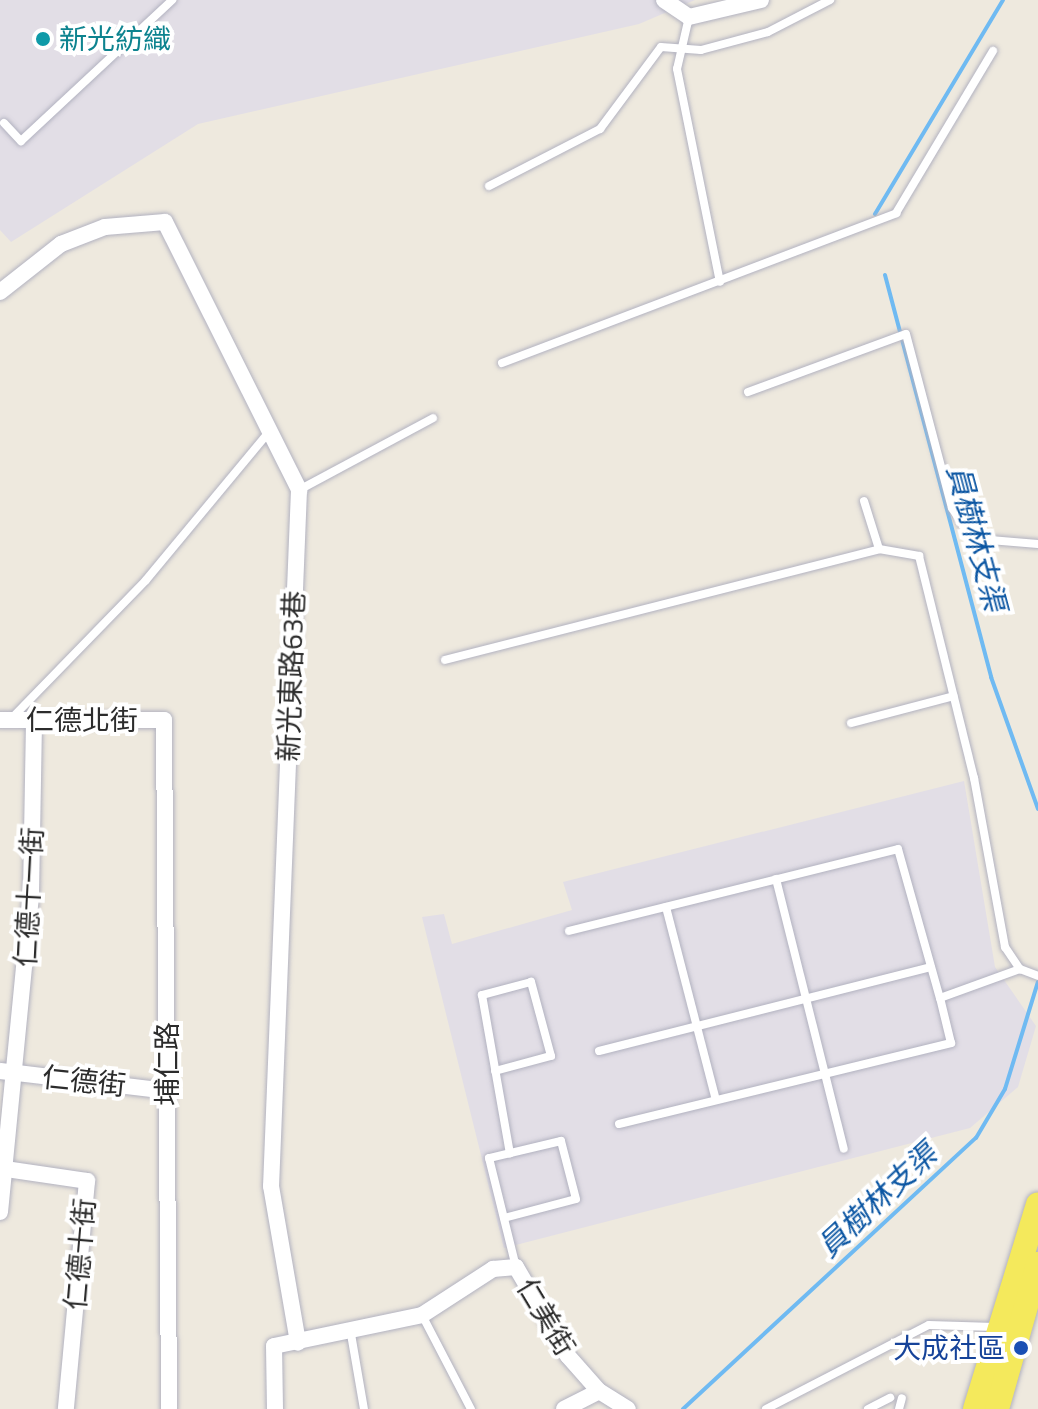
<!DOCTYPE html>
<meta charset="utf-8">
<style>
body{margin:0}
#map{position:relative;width:1038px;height:1409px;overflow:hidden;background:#eee9de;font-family:"Titillium Web","Noto Sans TC",sans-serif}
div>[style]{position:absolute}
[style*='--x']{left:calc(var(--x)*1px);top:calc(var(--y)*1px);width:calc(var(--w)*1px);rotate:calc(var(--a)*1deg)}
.industrial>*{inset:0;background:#e2dee6}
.stream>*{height:4px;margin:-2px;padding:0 2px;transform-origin:2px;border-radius:2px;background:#6fbaf2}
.roads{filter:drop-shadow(0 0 2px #b2b2c0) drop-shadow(0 0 2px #b2b2c0)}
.service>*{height:8px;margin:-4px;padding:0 4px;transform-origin:4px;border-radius:4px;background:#fff}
.minor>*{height:16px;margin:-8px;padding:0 8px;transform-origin:8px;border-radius:8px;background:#fff}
.primary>*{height:24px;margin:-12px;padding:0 12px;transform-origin:12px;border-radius:12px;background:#f4e95c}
.dots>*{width:22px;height:22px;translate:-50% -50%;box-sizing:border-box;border:4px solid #fff;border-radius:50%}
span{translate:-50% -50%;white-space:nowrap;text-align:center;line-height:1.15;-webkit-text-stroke:8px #fff;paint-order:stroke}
.culture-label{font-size:28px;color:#0d838f}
.left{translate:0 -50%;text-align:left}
.street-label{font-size:28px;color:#2c2c2c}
.transit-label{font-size:28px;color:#164399}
.right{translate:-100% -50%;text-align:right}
.water-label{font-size:30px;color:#0a55a2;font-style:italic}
</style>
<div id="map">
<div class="industrial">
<i style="clip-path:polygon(0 0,695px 0,639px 24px,198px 124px,11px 242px,0 230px)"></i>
<i style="clip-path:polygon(964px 781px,995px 967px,1036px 1026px,1018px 1087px,970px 1128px,504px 1248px,422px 917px,444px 914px,452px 944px,572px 910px,563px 882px)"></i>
</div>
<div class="stream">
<i style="--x:875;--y:214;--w:249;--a:-59.1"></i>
<i style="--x:885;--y:275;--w:416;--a:75.2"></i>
<i style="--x:991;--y:677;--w:140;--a:70.4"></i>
<i style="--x:683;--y:1409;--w:399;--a:-42.8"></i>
<i style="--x:976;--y:1138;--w:57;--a:-59.4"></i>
<i style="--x:1005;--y:1089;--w:112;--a:-72.9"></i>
</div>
<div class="roads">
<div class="service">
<i style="--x:689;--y:17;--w:53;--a:103"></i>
<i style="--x:677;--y:69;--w:217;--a:78.6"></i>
<i style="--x:4;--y:123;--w:25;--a:47"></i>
<i style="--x:21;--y:141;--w:207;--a:-43"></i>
<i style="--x:489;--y:186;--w:125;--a:-27.2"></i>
<i style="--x:600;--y:129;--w:102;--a:-53.4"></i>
<i style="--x:661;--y:47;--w:40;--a:4.3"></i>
<i style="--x:701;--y:50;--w:69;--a:-15"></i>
<i style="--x:768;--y:32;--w:70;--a:-27.3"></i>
<i style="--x:502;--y:363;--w:422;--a:-20.8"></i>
<i style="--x:896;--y:213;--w:189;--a:-59.1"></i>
<i style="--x:748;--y:392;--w:168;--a:-20.2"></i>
<i style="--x:906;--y:334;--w:180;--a:75.2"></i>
<i style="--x:952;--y:508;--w:24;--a:57"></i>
<i style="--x:965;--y:528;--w:28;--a:26"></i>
<i style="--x:990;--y:540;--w:48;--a:4.8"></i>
<i style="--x:299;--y:490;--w:152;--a:-28.2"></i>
<i style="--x:864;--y:501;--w:50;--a:72.6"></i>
<i style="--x:879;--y:549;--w:41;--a:9.9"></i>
<i style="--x:919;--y:556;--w:229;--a:76.1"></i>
<i style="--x:974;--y:778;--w:172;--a:79.6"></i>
<i style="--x:1005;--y:947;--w:27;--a:56"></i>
<i style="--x:1020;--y:969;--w:19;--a:21"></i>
<i style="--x:445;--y:660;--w:448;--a:-14.3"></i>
<i style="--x:10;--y:720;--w:195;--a:-45.8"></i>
<i style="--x:146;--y:580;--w:190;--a:-50.3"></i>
<i style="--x:851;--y:723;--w:106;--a:-14.7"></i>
<i style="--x:776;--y:879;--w:278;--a:75.9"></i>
<i style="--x:666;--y:907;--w:199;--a:75.5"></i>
<i style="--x:569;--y:931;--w:339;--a:-14"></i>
<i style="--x:898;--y:849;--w:155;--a:74.3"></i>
<i style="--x:940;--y:998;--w:85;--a:-19.9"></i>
<i style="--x:599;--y:1051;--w:342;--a:-14.2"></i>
<i style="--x:495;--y:1071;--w:58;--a:-15"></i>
<i style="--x:551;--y:1056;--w:77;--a:-105.1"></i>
<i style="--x:531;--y:982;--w:51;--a:165.1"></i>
<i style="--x:482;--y:995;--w:161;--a:80"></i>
<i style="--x:619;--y:1124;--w:342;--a:-13.7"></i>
<i style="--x:951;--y:1043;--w:46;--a:-103.7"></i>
<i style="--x:504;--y:1218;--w:74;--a:-14.8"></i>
<i style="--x:576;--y:1199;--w:60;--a:-104.5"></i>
<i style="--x:561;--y:1141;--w:74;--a:166.7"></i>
<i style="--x:489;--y:1158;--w:112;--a:76.1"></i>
<i style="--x:422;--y:1315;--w:106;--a:62.5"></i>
<i style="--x:351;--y:1334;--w:76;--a:80.2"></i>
<i style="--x:766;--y:1409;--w:183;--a:-27.3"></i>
<i style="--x:929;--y:1325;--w:66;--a:1.7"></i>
<i style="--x:868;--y:1409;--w:25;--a:-27"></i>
<i style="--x:899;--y:1409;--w:11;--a:-75"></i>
</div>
<div class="minor">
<i style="--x:664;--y:0;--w:30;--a:34"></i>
<i style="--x:689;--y:17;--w:74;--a:-13.3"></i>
<i style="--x:0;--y:292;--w:78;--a:-38.2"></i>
<i style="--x:61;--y:244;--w:47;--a:-21.1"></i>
<i style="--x:105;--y:227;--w:60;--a:-4.8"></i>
<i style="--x:165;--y:222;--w:300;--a:63.4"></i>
<i style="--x:299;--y:490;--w:697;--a:92.3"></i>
<i style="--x:271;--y:1186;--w:159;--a:80.2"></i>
<i style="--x:0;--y:720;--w:164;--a:0"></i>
<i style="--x:164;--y:720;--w:689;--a:89.58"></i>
<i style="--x:0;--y:1071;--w:168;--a:6.8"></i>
<i style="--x:6;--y:1169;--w:82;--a:8.4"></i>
<i style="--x:87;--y:1181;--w:229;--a:95.3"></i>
<i style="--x:0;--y:1212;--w:320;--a:-84.4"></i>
<i style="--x:31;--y:894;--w:174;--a:-89"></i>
<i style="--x:275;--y:1409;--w:63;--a:-90.9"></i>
<i style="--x:274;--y:1346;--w:151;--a:-11.8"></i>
<i style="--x:422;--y:1315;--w:85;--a:-32.9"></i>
<i style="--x:493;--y:1269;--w:23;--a:-5"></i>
<i style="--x:516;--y:1267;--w:103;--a:59.7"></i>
<i style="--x:568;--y:1356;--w:47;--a:48.5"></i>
<i style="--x:599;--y:1391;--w:34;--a:32"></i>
<i style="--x:564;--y:1409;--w:39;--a:-27"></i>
</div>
<div class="primary">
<i style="--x:975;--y:1409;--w:214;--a:-72.9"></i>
<i style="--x:997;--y:1409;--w:151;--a:-74.2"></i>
</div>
</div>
<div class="dots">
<i style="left:43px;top:39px;background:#0f9aa8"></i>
<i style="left:1021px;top:1348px;background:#1a4fb4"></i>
</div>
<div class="culture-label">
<span class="left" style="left:59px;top:39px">新光紡織</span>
</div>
<div class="street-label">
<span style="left:291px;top:676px;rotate:-88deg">新光東路63巷</span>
<span style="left:82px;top:720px">仁德北街</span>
<span style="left:29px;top:897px;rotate:-87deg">仁德十一街</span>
<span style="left:167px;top:1064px;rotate:-90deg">埔仁路</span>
<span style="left:84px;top:1081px;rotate:6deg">仁德街</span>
<span style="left:80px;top:1254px;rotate:-85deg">仁德十街</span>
<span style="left:546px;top:1317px;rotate:59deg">仁美街</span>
</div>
<div class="transit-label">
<span class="right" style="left:1005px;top:1348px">大成社區</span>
</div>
<div class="water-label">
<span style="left:977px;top:538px;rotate:75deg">員樹林支渠</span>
<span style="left:877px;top:1200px;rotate:-43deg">員樹林支渠</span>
</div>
</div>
